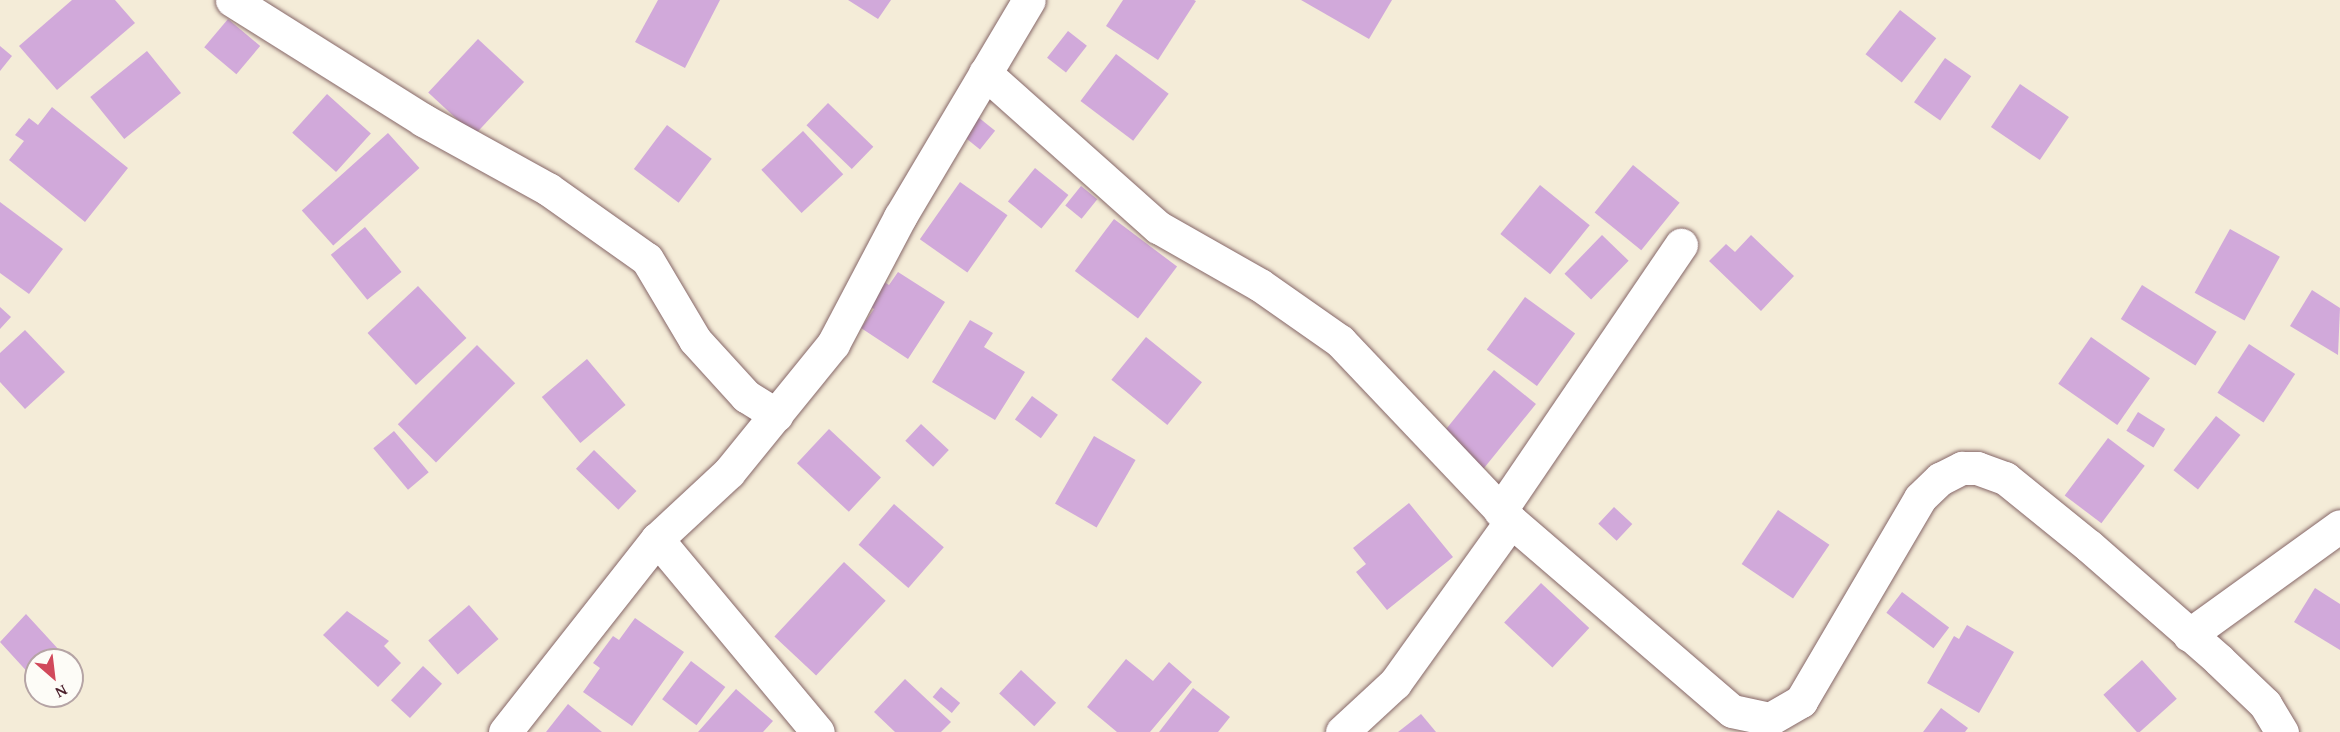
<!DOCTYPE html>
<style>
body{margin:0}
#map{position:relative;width:2340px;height:732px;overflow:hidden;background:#f4ecd8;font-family:"Gentium Book Plus",serif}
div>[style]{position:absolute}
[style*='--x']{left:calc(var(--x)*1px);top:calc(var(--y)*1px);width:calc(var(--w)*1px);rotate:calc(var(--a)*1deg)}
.building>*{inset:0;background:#d1a9da;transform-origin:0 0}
.roads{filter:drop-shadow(0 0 2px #866768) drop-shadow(0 0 2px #866768)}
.minor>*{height:33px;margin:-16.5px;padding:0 16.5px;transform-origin:16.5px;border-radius:16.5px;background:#fff}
span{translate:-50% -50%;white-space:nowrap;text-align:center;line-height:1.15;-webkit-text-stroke:6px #fdfcf7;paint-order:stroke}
.north{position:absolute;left:24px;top:648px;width:60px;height:60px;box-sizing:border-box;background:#fdfcf7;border:2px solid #b5a4a5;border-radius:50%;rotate:152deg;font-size:16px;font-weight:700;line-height:24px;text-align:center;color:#4a1f2b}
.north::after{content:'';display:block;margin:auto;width:21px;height:27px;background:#d1495b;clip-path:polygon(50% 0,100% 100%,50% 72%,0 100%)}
</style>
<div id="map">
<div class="building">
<i style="clip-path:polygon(72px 0,115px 0,135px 23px,57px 90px,19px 46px)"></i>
<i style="clip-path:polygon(658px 0,720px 0,685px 68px,635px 42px)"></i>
<i style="clip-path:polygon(848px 0,891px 0,878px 19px)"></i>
<i style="clip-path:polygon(1123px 0,1194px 0,1196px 1px,1158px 60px,1106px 26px)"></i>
<i style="clip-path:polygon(1301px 0,1392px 0,1369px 39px)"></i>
<i style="left:1900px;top:10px;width:46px;height:56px;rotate:38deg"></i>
<i style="left:228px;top:19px;width:42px;height:37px;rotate:40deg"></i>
<i style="left:1068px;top:31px;width:24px;height:34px;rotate:38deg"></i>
<i style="left:478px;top:39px;width:63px;height:73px;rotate:43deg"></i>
<i style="clip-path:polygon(0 46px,12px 56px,0 71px)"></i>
<i style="left:147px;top:51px;width:54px;height:73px;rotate:51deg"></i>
<i style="left:1116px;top:54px;width:66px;height:59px;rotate:37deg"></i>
<i style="left:1945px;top:58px;width:32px;height:54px;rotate:35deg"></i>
<i style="left:2020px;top:84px;width:59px;height:52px;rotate:34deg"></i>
<i style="left:327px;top:94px;width:59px;height:52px;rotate:42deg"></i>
<i style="left:828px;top:103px;width:63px;height:31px;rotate:44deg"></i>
<i style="clip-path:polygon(52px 107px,128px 168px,85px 222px,9px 160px,24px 141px,15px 135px,29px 118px,38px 125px)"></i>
<i style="left:978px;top:117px;width:22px;height:24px;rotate:39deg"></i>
<i style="left:667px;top:125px;width:56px;height:55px;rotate:37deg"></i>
<i style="left:803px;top:131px;width:59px;height:57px;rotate:47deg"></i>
<i style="left:388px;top:133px;width:47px;height:116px;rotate:48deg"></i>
<i style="left:1633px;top:165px;width:60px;height:61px;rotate:39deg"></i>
<i style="left:1035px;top:168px;width:43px;height:43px;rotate:39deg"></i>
<i style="left:960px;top:182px;width:58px;height:70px;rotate:35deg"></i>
<i style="left:1540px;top:185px;width:64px;height:63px;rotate:39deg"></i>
<i style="left:1081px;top:186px;width:21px;height:25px;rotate:39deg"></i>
<i style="clip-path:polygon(0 202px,63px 249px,29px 294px,0 273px)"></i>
<i style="left:1114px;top:219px;width:79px;height:65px;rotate:37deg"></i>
<i style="left:365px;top:227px;width:58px;height:44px;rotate:51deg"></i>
<i style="left:2230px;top:229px;width:57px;height:73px;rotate:29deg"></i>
<i style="left:1602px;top:235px;width:37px;height:54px;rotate:44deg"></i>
<i style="clip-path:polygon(1751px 235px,1794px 276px,1761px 311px,1709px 261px,1726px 244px,1735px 252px)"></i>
<i style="clip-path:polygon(898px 272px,945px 302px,908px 359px,861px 328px,874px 309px,864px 303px,880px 279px,889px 285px)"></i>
<i style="left:2142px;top:285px;width:88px;height:40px;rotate:32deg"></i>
<i style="left:418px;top:286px;width:71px;height:69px;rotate:47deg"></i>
<i style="clip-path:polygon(2312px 290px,2340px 308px,2338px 355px,2290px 326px)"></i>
<i style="left:1525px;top:297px;width:62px;height:65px;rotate:36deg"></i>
<i style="clip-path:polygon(0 307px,11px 317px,0 329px)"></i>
<i style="clip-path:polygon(970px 320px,993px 333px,984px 347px,1025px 372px,995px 420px,932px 382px)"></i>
<i style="clip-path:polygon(25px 330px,65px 372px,25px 409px,0 382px,0 353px)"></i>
<i style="left:1146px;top:337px;width:72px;height:55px;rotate:39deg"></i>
<i style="left:2091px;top:337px;width:72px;height:57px;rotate:35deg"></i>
<i style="left:2249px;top:344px;width:55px;height:58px;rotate:33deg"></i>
<i style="left:477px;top:345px;width:54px;height:112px;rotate:45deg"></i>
<i style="left:587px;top:359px;width:60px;height:59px;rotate:50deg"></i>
<i style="left:1494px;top:370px;width:54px;height:86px;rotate:39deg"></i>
<i style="left:1032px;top:396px;width:32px;height:29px;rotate:36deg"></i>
<i style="left:2138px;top:412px;width:32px;height:22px;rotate:32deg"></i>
<i style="left:2216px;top:416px;width:31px;height:69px;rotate:38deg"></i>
<i style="left:921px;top:424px;width:38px;height:23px;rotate:43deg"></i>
<i style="left:829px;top:429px;width:71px;height:47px;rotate:43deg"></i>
<i style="left:394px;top:431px;width:54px;height:27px;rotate:50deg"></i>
<i style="left:1094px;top:436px;width:48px;height:78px;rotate:30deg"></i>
<i style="left:2108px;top:438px;width:46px;height:72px;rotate:37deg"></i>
<i style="left:594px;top:450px;width:59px;height:26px;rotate:44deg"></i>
<i style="clip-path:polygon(1409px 503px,1453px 557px,1387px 610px,1356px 572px,1366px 564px,1353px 548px)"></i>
<i style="left:894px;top:504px;width:66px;height:54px;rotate:41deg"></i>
<i style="left:1614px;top:507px;width:25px;height:23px;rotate:43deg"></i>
<i style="left:1778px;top:510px;width:62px;height:65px;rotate:34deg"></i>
<i style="left:844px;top:562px;width:57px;height:102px;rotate:43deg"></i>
<i style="left:1541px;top:583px;width:66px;height:54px;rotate:43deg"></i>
<i style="clip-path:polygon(2315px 588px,2340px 604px,2340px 650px,2294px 622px)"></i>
<i style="left:1902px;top:592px;width:59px;height:26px;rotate:37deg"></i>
<i style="left:469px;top:605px;width:45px;height:54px;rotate:49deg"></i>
<i style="clip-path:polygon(347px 611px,389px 641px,384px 646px,401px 663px,378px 687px,323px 635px)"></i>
<i style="clip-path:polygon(26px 614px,60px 651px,51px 660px,36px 660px,32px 677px,0 642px)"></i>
<i style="clip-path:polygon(635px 618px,684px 652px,632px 726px,583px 692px,600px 668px,593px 663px,613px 636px,619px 640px)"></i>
<i style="clip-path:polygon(1967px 625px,2014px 652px,1979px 713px,1927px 683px,1954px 636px,1959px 639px)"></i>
<i style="clip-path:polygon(1126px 659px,1153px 681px,1169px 662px,1192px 682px,1150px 732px,1117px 732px,1087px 707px)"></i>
<i style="left:2142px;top:660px;width:52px;height:52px;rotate:48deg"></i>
<i style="left:691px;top:661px;width:43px;height:48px;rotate:37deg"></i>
<i style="left:423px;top:666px;width:26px;height:47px;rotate:43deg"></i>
<i style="left:1021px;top:670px;width:48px;height:32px;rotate:43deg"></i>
<i style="clip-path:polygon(905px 679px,951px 722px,941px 732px,895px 732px,874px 712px)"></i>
<i style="left:941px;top:687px;width:25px;height:13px;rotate:40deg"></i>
<i style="clip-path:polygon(1193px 688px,1230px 717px,1218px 732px,1159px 732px)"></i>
<i style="clip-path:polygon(736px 689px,773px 721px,763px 732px,698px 732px)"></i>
<i style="clip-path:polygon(568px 704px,602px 732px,546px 732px)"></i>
<i style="clip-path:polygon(1941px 708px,1968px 728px,1965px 732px,1923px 732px)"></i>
<i style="clip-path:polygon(1421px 714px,1436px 732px,1398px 732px)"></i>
</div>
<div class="roads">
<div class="minor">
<i style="--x:232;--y:0;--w:226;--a:32.1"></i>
<i style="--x:423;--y:120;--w:143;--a:28.9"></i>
<i style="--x:548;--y:189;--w:121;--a:35.3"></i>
<i style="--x:647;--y:259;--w:94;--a:59.3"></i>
<i style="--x:695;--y:340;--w:76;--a:47.7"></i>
<i style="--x:746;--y:396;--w:36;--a:32"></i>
<i style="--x:985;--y:73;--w:232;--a:41.7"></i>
<i style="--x:1158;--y:227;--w:117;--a:29.6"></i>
<i style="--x:1260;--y:285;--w:98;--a:35"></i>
<i style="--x:1340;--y:341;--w:248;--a:46.5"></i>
<i style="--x:1511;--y:521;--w:291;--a:40.7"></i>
<i style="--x:1732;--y:711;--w:39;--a:12"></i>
<i style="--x:1770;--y:719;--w:36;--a:-30"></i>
<i style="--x:1801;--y:701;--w:235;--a:-59.6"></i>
<i style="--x:1920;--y:498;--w:28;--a:-44"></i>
<i style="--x:1940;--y:479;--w:25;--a:-27"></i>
<i style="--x:1962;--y:468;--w:15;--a:0"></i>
<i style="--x:1977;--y:468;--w:30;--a:20"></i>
<i style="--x:2005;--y:478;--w:108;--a:39"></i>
<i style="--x:2089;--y:546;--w:173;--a:41.2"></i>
<i style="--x:2219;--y:660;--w:64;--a:43.7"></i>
<i style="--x:2265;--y:704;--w:33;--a:59"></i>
<i style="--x:1500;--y:511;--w:322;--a:-55.8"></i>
<i style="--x:657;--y:539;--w:251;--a:50.2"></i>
<i style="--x:2189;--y:635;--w:186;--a:-35.8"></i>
<i style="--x:505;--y:732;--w:246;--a:-51.8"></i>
<i style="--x:657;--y:539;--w:98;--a:-42.9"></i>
<i style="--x:729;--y:472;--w:165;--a:-50.9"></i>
<i style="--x:833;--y:344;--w:144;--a:-62.2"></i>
<i style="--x:900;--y:217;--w:252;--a:-59.3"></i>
<i style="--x:1342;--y:732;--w:72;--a:-42.8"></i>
<i style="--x:1395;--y:683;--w:199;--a:-54.4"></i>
</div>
</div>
<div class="north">N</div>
</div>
